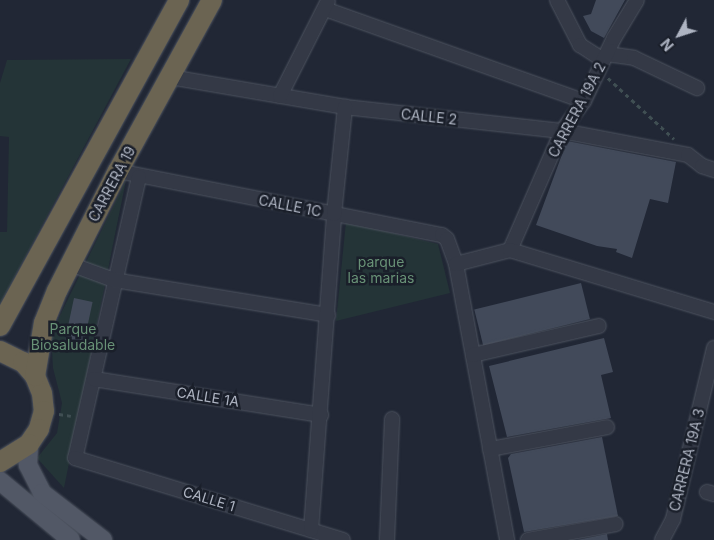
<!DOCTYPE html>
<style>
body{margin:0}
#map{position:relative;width:714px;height:540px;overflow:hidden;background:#212735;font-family:Inter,sans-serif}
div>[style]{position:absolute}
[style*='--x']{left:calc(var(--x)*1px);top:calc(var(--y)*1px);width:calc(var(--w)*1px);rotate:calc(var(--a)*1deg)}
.green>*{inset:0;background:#243437}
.building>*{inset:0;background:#424a5a;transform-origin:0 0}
.path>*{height:2.5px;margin-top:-1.25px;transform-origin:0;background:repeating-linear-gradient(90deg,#404f53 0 4px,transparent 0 8px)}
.roads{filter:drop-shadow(0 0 1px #4e5460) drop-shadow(0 0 1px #4e5460)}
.minor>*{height:14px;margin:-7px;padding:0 7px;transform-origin:7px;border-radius:7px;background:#343946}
.major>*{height:18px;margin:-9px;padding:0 9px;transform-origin:9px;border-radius:9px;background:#525866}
.highway>*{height:20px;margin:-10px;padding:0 10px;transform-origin:10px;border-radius:10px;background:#6b6452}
span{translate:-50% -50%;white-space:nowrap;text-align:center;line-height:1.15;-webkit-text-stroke:5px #1a1f2a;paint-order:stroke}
.street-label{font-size:14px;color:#aeb4c2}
.park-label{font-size:14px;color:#689176}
.north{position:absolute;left:654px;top:10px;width:50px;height:50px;-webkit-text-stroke:4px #1a1f2a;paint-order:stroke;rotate:230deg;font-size:14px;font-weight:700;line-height:20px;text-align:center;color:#aeb4c2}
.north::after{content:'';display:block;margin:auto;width:18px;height:22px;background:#aeb4c2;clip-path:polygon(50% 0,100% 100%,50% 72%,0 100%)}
</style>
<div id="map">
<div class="green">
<i style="clip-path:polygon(131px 59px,0 304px,0 232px,7px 232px,9px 137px,0 136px,0 83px,7px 60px)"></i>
<i style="clip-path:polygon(126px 180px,64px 488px,37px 458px,57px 433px,62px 403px,53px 368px,51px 334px)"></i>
<i style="clip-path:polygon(346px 222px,438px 244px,450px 293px,336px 321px)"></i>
</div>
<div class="building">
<i style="clip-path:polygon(596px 0,625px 0,604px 38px,591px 31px,583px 16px,591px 14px)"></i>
<i style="clip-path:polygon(567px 141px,676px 162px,668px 203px,650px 199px,632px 258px,616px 252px,617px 249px,597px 246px,536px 225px)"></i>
<i style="left:581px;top:283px;width:37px;height:110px;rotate:76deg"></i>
<i style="left:74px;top:298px;width:19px;height:49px;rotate:12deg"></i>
<i style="clip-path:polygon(604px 338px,613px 372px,601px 375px,611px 418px,507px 437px,489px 366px)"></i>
<i style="clip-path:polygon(602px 437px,618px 516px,524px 532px,508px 458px,511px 454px)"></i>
<i style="clip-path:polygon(607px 534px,608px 540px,577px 540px)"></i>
</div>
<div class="path">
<i style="--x:608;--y:78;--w:90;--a:42.7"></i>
<i style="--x:59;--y:414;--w:12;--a:9"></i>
</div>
<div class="roads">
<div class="minor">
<i style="--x:557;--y:0;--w:51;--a:62.9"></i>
<i style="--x:580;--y:45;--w:27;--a:33"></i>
<i style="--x:325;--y:9;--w:275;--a:19.6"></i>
<i style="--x:607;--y:54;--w:27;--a:8"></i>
<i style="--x:634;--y:58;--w:70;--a:25.5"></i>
<i style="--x:170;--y:77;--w:178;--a:9.7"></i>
<i style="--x:345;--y:107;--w:218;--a:6.3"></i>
<i style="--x:562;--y:131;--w:128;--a:10.8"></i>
<i style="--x:688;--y:155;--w:18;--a:38"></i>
<i style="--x:702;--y:166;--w:13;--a:18"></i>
<i style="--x:280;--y:96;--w:106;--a:-63.2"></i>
<i style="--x:118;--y:171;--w:330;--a:11.2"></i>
<i style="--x:442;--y:235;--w:6;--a:39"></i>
<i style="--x:447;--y:239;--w:27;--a:70"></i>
<i style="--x:456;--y:264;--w:281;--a:79.5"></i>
<i style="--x:139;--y:177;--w:288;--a:102.8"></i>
<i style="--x:75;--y:458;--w:280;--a:17"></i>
<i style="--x:510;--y:250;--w:130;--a:-66.4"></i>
<i style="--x:562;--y:131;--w:37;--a:-54"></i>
<i style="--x:584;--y:101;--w:70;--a:-64.5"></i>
<i style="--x:614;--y:38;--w:44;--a:-58.8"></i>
<i style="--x:70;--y:264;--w:47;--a:20"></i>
<i style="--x:114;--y:280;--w:217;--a:9.3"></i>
<i style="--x:456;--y:264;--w:56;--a:-14.5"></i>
<i style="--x:510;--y:250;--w:213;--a:16.9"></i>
<i style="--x:473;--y:355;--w:129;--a:-13"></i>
<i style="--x:94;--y:379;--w:230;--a:9"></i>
<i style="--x:490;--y:449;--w:119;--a:-10.6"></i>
<i style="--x:707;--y:492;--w:7;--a:16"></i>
<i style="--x:311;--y:530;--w:317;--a:-85.8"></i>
<i style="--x:334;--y:214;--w:108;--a:-84.1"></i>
<i style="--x:387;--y:540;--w:121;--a:-87.6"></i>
<i style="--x:528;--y:540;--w:89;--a:-10.3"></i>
<i style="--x:662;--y:540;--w:24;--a:-62"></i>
<i style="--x:673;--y:519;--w:176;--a:-76.5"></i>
</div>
<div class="major">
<i style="--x:29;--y:444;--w:21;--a:93"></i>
<i style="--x:28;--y:465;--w:31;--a:63"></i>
<i style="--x:42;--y:493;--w:77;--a:37.6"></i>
<i style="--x:0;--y:481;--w:92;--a:39.7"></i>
</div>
<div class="highway">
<i style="--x:0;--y:326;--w:372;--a:-61.2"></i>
<i style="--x:0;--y:351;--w:25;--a:26"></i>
<i style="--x:23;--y:362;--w:18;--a:49"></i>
<i style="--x:35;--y:376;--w:18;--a:68"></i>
<i style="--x:42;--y:393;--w:18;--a:84"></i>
<i style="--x:44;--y:411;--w:19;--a:106"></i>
<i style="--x:39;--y:429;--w:18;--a:124"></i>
<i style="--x:29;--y:444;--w:34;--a:148"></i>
<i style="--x:35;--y:376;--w:54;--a:-80.4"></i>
<i style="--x:44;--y:323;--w:35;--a:-68"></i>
<i style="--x:57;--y:291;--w:135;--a:-63.1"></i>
<i style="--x:118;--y:171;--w:195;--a:-61.2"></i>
</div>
</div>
<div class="street-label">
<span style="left:577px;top:110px;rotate:-62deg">CARRERA 19A 2</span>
<span style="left:429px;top:117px;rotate:6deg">CALLE 2</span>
<span style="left:112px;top:184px;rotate:-62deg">CARRERA 19</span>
<span style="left:290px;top:206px;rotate:11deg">CALLE 1C</span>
<span style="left:208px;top:397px;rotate:9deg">CALLE 1A</span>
<span style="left:687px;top:460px;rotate:-76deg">CARRERA 19A 3</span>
<span style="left:209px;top:499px;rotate:17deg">CALLE 1</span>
</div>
<div class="park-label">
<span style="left:381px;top:270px">parque<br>las marias</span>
<span style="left:73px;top:337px">Parque<br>Biosaludable</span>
</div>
<div class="north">N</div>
</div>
